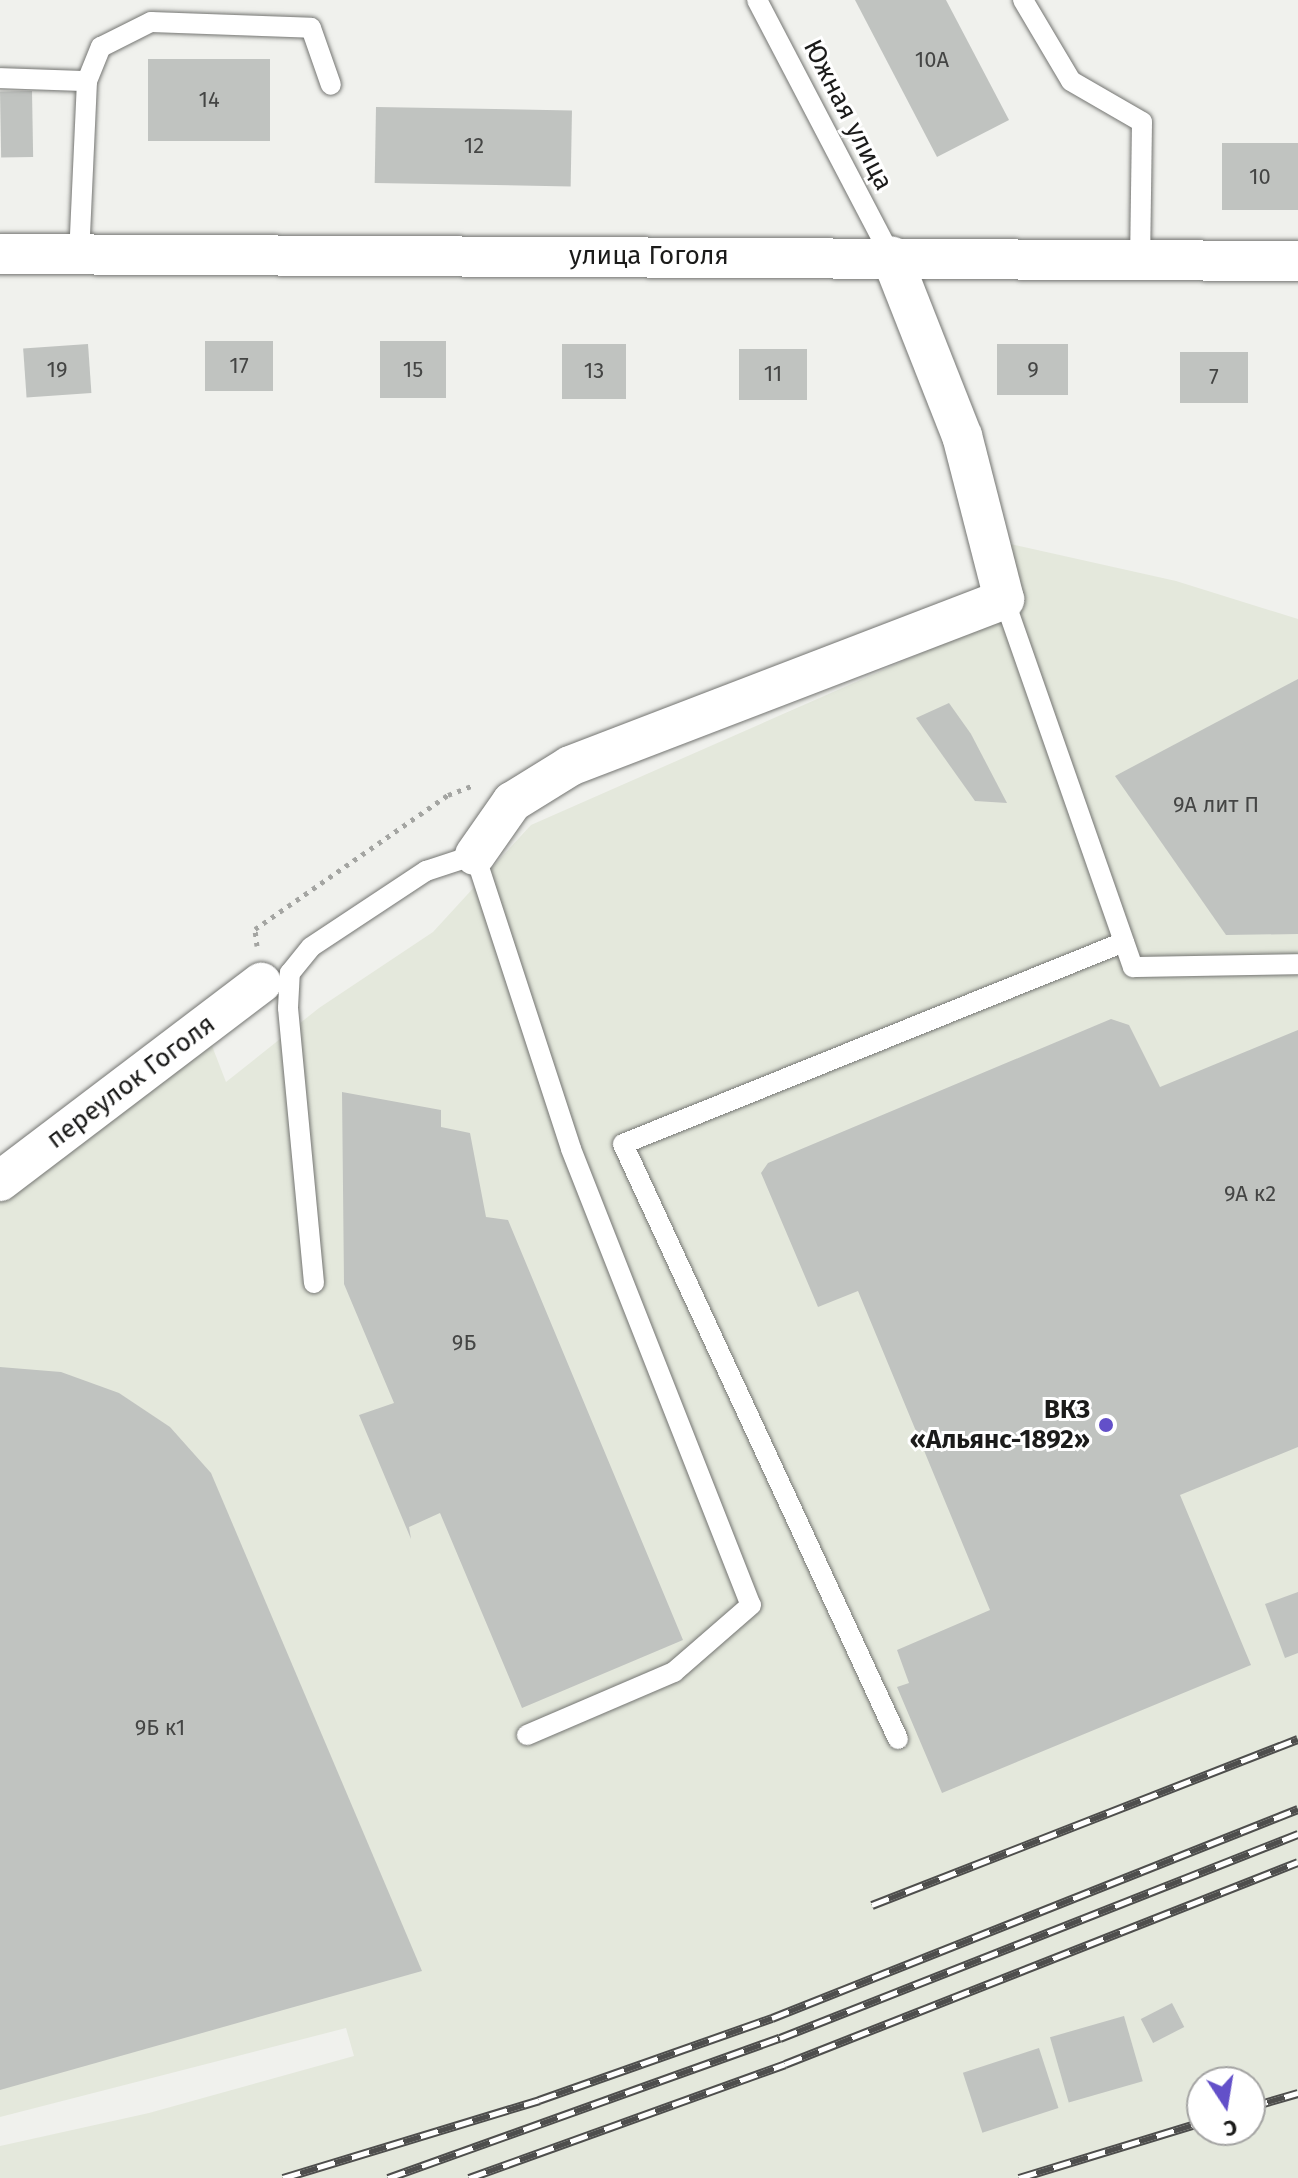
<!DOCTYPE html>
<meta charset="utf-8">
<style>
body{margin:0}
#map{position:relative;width:1298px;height:2178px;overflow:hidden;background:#f0f1ed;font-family:"Fira Sans",sans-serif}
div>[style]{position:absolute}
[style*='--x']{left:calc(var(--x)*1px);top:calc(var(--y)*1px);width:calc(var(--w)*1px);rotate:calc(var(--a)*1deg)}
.built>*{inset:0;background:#e4e8dc}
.building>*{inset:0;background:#c0c3c0;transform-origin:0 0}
.path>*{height:5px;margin-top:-2.5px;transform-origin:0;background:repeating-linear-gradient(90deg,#a4a5a2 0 4px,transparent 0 10px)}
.roads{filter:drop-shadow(0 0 2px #747572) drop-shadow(0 0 2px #747572)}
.service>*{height:20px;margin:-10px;padding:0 10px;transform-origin:10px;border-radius:10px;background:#fff}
.minor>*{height:40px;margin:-20px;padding:0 20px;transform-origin:20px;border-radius:20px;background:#fff}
.rail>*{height:9px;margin-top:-4.5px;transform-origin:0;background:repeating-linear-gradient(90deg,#fff 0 18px,#4e4e4d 0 36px);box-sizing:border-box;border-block:2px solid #4e4e4d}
.dots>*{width:22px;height:22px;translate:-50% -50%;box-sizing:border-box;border:4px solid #fff;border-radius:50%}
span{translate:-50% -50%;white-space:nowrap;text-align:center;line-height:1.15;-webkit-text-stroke:6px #fff;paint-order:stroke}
.number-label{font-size:22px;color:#444544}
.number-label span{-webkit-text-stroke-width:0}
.street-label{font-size:26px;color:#1b1b1a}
.poi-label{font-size:26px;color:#1b1b1a;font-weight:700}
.right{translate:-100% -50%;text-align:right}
.north{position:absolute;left:1186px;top:2066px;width:80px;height:80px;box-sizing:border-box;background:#fff;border:2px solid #a4a4a3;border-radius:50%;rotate:168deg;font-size:22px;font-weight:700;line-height:32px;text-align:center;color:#1b1b1a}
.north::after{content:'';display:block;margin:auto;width:28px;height:36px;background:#6350c9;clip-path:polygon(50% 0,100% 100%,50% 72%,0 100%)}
</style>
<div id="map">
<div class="built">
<i style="clip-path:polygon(evenodd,1006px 543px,1176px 581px,1298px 619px,1298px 2178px,0 2178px,0 2146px,149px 2113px,354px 2056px,346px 2028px,0 2117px,0 1196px,202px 1020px,226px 1082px,319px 1008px,433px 932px,531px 825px,1024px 608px,1006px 543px,1202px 2082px,1250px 2082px,1250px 2130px,1202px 2130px,1202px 2082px)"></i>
</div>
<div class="building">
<i style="clip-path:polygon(855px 0,946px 0,1009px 120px,937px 157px)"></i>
<i style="left:148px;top:59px;width:122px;height:82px"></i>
<i style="left:32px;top:91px;width:66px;height:32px;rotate:89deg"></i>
<i style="left:376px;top:107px;width:196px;height:76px;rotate:1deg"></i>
<i style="left:1298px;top:143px;width:67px;height:76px;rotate:90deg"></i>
<i style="left:205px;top:341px;width:68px;height:50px"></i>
<i style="left:380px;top:341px;width:66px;height:57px"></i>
<i style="left:88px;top:344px;width:49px;height:65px;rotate:86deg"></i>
<i style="left:562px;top:344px;width:64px;height:55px"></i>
<i style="left:1068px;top:344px;width:51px;height:71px;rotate:90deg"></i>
<i style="left:739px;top:349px;width:68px;height:51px"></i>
<i style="left:1180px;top:352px;width:68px;height:51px"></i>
<i style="clip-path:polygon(1298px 679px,1298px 934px,1226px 935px,1115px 776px)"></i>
<i style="clip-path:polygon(949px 703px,971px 734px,1007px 803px,975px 801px,916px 718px)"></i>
<i style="clip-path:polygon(1111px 1019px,1129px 1025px,1160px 1087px,1298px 1030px,1298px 1447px,1180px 1495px,1251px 1665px,942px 1793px,897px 1687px,909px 1683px,897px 1650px,990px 1610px,858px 1291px,818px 1307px,761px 1173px,768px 1163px)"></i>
<i style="clip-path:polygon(342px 1092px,441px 1110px,441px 1127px,470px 1133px,486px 1217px,508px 1220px,683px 1640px,522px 1708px,440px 1513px,409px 1527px,411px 1539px,359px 1415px,394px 1403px,344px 1284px)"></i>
<i style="clip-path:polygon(0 1367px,61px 1372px,119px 1393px,170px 1427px,211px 1473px,422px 1971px,0 2090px)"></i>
<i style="clip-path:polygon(1298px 1592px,1298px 1653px,1285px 1658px,1265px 1604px)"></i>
<i style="left:1172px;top:2003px;width:27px;height:35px;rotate:63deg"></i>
<i style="left:1124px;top:2016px;width:68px;height:77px;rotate:74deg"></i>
<i style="left:1039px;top:2048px;width:63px;height:80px;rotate:72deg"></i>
</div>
<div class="path">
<i style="--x:257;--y:946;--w:17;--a:-97"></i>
<i style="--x:255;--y:929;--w:235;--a:-34.8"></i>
<i style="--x:448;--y:795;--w:26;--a:-21"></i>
</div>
<div class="roads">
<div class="service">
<i style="--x:757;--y:0;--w:289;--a:62.4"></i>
<i style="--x:1023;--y:0;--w:94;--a:59.3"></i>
<i style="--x:1071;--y:81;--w:82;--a:30"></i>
<i style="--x:1142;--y:122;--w:137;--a:90.8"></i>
<i style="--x:0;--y:78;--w:87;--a:2"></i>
<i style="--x:87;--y:81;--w:174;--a:92.6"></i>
<i style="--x:87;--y:81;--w:37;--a:-68"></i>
<i style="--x:101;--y:47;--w:56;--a:-26.6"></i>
<i style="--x:151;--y:22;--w:160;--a:2.1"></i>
<i style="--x:311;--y:28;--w:60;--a:70.7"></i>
<i style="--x:1004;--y:599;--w:390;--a:70.7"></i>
<i style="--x:1133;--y:967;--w:165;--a:-1"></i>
<i style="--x:314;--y:1283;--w:276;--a:-95.4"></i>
<i style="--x:288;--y:1008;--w:35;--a:-87"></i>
<i style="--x:290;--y:973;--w:33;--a:-51"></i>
<i style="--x:311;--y:947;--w:138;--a:-33.5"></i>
<i style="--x:426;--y:871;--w:52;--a:-18.1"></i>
<i style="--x:475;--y:855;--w:309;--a:71.9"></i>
<i style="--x:571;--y:1149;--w:490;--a:68.5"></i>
<i style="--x:751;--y:1605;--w:102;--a:139"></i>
<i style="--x:674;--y:1672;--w:160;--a:156.8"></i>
<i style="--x:898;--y:1739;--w:655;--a:-114.81"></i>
<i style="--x:623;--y:1144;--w:540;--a:-21.96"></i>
</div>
<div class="minor">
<i style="--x:0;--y:254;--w:1298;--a:0.31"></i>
<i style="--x:475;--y:855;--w:65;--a:-55.1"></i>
<i style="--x:512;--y:802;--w:68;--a:-31.8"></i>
<i style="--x:570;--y:766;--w:465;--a:-21"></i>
<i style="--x:1004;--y:599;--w:168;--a:-104.4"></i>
<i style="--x:962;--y:436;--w:193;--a:-111.5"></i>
<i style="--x:0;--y:1181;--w:328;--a:-37.2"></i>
</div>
</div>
<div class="rail">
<i style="--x:872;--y:1905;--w:457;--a:-21.3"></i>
<i style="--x:1250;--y:2107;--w:50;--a:-16.3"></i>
<i style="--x:283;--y:2178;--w:268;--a:-16.9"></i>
<i style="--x:539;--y:2100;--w:247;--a:-19.4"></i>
<i style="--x:772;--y:2018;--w:566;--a:-21.67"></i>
<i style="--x:388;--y:2178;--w:416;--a:-19.7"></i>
<i style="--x:780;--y:2038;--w:557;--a:-21.5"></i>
<i style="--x:469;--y:2178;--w:336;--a:-19.8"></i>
<i style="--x:785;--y:2064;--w:551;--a:-21.49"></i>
<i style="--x:1019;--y:2178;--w:191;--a:-17"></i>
</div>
<div class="dots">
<i style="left:1106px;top:1425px;background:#6350c9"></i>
</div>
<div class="number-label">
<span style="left:932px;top:60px">10А</span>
<span style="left:209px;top:100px">14</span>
<span style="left:474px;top:146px">12</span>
<span style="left:1260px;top:177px">10</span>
<span style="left:239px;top:366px">17</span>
<span style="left:57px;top:370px">19</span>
<span style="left:413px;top:370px">15</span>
<span style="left:1033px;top:370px">9</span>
<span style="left:594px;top:371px">13</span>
<span style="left:773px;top:374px">11</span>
<span style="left:1214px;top:377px">7</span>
<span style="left:1216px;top:805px">9А лит П</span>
<span style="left:1250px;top:1194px">9А к2</span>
<span style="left:464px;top:1343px">9Б</span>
<span style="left:160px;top:1728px">9Б к1</span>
</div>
<div class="street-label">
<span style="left:848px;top:115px;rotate:63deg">Южная улица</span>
<span style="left:649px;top:256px">улица Гоголя</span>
<span style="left:131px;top:1082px;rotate:-37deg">переулок Гоголя</span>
</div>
<div class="poi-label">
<span class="right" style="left:1090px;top:1425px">ВКЗ<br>«Альянс-1892»</span>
</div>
<div class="north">С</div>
</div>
